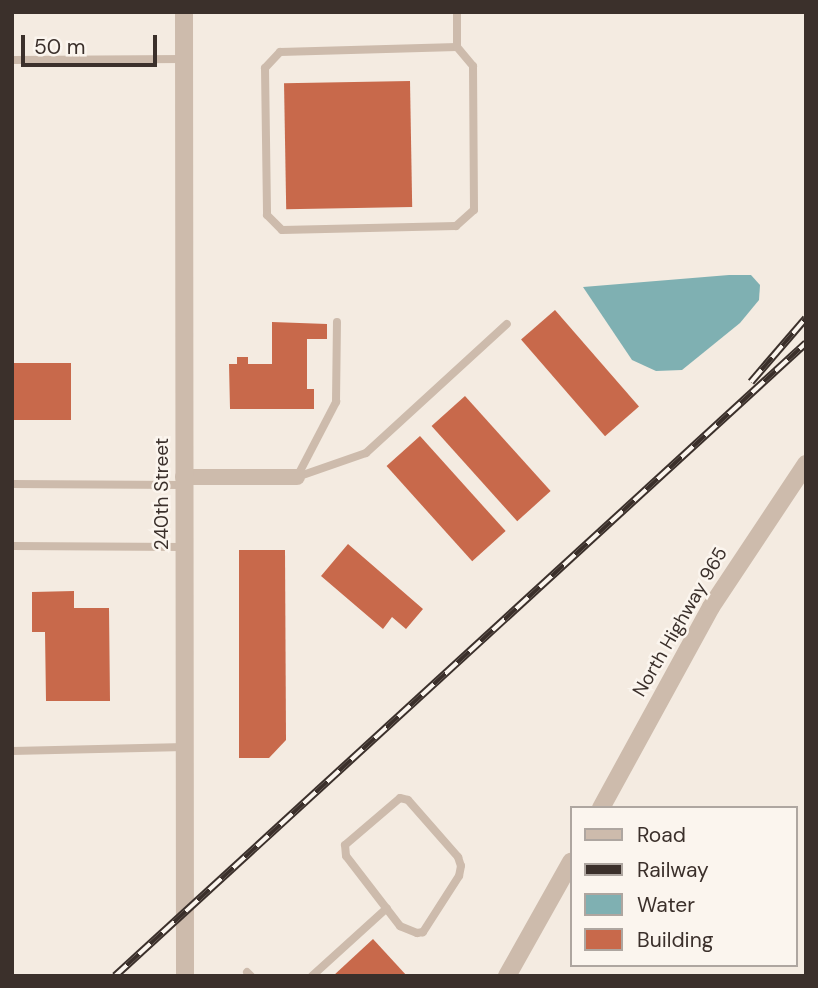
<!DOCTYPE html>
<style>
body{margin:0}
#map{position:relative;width:818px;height:988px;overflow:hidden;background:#f4ebe1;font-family:"DM Sans",sans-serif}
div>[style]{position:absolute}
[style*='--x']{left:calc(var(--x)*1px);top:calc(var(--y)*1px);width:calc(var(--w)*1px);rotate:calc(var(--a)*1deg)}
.water>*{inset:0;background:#7fb0b2}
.building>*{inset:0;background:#c8694b;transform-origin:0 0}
.service>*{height:8px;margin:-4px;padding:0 4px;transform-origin:4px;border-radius:4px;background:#cdbbac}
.minor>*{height:16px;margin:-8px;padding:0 8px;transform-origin:8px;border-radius:8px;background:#cdbbac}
.tertiary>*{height:18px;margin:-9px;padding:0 9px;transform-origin:9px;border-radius:9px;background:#cdbbac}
.rail>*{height:8px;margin-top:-4px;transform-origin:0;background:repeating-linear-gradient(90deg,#fbf5ee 0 16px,#3b302b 0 32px);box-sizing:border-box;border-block:2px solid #3b302b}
span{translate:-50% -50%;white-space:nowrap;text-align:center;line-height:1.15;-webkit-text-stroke:5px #fbf5ee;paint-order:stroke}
.street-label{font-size:19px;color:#3b302b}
.frame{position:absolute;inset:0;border:14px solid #3b302b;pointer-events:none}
.legend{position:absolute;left:570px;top:806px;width:228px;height:161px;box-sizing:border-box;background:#fbf5ee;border:2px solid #aea6a0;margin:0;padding:9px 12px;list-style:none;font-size:21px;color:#3b302b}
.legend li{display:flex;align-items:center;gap:14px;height:35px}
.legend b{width:35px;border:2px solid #aea6a0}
.scale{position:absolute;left:21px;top:35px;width:136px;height:32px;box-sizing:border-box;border:4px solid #3b302b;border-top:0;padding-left:9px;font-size:21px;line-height:24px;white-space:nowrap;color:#3b302b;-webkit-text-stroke:5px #fbf5ee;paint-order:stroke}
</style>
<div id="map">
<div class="water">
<i style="clip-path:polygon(729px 275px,751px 275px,760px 285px,759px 300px,740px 323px,682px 370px,656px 371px,632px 360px,583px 287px)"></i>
</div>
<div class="building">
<i style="left:410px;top:81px;width:126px;height:126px;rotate:89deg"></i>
<i style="left:555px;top:310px;width:128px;height:45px;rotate:49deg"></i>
<i style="clip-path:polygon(272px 322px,327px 324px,327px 339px,307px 339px,307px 389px,314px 389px,314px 409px,230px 409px,229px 364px,237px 364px,237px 357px,248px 357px,248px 364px,272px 364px)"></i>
<i style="left:12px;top:363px;width:59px;height:57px"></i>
<i style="left:465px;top:396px;width:128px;height:45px;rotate:48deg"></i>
<i style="left:420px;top:436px;width:128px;height:45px;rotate:48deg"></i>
<i style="clip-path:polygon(348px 544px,423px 609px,406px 629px,392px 617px,383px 629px,321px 576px)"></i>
<i style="clip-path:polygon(239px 550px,285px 550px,286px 740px,269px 758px,239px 758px)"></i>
<i style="clip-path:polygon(74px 591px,74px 608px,109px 608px,110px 701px,46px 701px,45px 632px,32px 632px,32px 592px)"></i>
<i style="clip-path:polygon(373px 939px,407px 976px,333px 976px)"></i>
</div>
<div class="service">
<i style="--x:457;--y:47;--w:177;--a:178.4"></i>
<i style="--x:280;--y:52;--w:22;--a:133"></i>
<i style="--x:265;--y:68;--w:147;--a:89.2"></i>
<i style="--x:267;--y:215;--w:21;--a:45"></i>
<i style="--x:282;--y:230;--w:174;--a:-1.3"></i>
<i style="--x:456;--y:226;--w:24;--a:-42"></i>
<i style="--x:474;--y:210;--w:144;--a:-90.4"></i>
<i style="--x:473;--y:66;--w:25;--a:-130"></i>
<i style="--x:457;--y:47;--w:35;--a:-90"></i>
<i style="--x:12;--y:60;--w:172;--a:-0.3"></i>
<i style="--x:297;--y:477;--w:73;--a:-19.2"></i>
<i style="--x:366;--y:453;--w:191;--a:-42.5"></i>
<i style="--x:297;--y:477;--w:85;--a:-62.5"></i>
<i style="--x:336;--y:402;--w:80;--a:-89.3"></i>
<i style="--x:12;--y:484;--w:170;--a:0.3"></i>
<i style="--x:12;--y:546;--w:171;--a:0.3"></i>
<i style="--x:12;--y:751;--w:173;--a:-1.3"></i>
<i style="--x:400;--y:798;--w:8;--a:14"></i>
<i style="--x:408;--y:800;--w:76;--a:48.7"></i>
<i style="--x:458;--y:857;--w:9;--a:72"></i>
<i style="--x:461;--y:866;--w:10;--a:101"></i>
<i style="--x:459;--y:876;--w:67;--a:122.7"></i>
<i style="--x:423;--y:932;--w:6;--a:171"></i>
<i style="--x:417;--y:933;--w:18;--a:-158"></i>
<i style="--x:400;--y:926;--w:88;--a:-127.6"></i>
<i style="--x:346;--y:856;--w:11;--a:-95"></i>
<i style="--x:345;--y:845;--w:72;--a:-40.5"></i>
<i style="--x:247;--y:972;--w:6;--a:45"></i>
<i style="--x:312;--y:976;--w:101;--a:-42.2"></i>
</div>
<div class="minor">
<i style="--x:183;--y:477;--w:114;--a:0"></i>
</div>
<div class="tertiary">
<i style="--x:184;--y:12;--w:964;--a:89.94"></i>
<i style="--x:601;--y:808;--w:229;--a:-61.3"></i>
<i style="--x:711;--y:607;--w:172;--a:-56.4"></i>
<i style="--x:507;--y:976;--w:131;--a:-60.7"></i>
</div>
<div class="rail">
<i style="--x:751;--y:382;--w:84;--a:-49.3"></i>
<i style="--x:115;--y:976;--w:937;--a:-42.49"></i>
</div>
<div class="street-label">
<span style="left:162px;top:494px;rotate:-90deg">240th Street</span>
<span style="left:680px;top:622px;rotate:-60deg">North Highway 965</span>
</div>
<div class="frame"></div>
<ul class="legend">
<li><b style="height:9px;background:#cdbbac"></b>Road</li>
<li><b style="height:9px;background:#3b302b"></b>Railway</li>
<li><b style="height:19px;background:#7fb0b2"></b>Water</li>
<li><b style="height:19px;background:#c8694b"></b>Building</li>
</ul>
<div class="scale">50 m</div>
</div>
